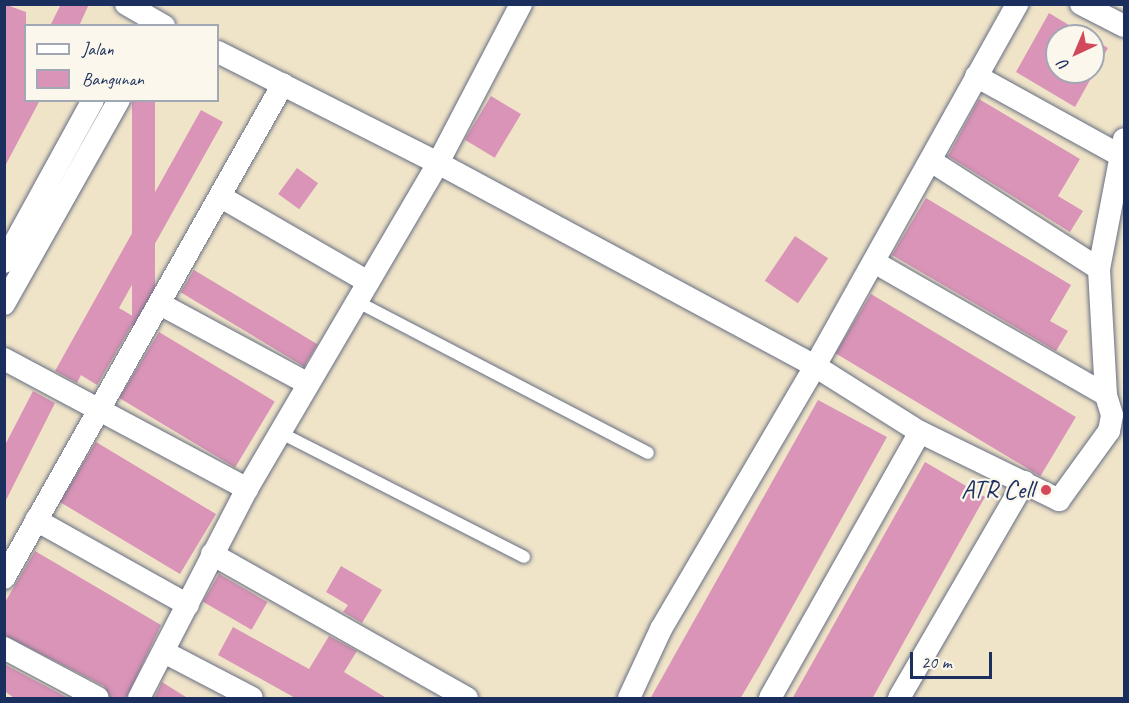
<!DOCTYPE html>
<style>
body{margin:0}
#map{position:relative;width:1129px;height:703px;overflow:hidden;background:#f0e4c8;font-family:Caveat,sans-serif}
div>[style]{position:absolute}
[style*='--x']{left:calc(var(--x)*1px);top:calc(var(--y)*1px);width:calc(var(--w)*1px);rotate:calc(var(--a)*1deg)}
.building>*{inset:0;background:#d994b7;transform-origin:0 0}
.roads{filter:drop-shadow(0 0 2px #666e83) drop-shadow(0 0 2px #666e83)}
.lane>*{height:12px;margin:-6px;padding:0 6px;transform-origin:6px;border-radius:6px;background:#fff}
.street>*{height:22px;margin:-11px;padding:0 11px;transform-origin:11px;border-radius:11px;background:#fff}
.dots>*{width:16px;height:16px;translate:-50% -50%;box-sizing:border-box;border:3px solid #fbf7ec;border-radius:50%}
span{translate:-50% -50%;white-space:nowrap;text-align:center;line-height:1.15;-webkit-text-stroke:4.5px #fbf7ec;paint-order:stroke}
.poi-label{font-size:26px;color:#1b2f5e}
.right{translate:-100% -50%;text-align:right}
.frame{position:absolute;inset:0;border:6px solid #1b2f5e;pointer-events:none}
.legend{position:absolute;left:24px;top:24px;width:195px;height:78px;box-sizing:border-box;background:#fbf7ec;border:2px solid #a1a7b3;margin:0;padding:8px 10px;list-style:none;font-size:18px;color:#1b2f5e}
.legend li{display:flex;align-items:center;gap:12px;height:30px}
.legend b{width:30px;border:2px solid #a1a7b3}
.north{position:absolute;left:1045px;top:24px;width:60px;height:60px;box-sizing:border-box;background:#fbf7ec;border:2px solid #a1a7b3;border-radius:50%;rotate:224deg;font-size:16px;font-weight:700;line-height:24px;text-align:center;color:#1b2f5e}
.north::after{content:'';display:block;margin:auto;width:21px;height:27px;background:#d1495b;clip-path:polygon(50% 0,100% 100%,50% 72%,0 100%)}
.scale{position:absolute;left:910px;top:652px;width:82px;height:27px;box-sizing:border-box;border:3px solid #1b2f5e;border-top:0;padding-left:8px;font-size:18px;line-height:21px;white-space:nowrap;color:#1b2f5e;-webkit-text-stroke:4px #fbf7ec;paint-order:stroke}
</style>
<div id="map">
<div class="building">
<i style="clip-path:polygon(4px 4px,26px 12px,26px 100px,40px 100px,4px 168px)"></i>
<i style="clip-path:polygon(61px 4px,89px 4px,79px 26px,50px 26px)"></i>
<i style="clip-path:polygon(1049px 13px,1087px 36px,1057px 36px,1057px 72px,1093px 72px,1093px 39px,1108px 48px,1075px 107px,1016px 72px)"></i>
<i style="left:491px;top:96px;width:35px;height:51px;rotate:31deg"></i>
<i style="clip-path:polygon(979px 99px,1080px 159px,1058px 196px,1083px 211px,1070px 232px,948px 156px)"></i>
<i style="left:132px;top:100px;width:23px;height:230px"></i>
<i style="clip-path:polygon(201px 110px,223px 122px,119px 308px,136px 318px,97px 385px,81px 375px,77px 383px,55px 371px)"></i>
<i style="left:297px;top:168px;width:26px;height:32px;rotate:36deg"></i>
<i style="clip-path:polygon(926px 198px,1071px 285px,1050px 321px,1068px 331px,1056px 351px,892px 255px)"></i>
<i style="left:795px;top:236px;width:40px;height:54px;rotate:34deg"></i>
<i style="left:194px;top:270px;width:144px;height:26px;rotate:31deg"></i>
<i style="left:871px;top:294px;width:239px;height:69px;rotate:31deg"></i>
<i style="left:159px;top:332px;width:135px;height:77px;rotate:31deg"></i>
<i style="clip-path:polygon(33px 391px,55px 403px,4px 504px,4px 447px)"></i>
<i style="clip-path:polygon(818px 400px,887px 437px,760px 665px,740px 699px,650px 699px)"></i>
<i style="left:96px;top:442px;width:140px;height:70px;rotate:31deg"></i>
<i style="clip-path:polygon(925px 462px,985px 497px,972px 520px,872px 699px,792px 699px)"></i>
<i style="clip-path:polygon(35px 551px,161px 625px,126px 699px,111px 699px,104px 686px,4px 635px,4px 604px)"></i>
<i style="clip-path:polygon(341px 566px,382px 590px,362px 623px,343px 612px,348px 605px,326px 592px)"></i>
<i style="left:219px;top:574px;width:56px;height:32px;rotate:30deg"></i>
<i style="clip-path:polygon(233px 627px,309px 669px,329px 636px,357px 651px,344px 672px,388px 699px,297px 699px,218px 655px)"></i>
<i style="clip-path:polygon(4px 664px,70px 699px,16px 699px,4px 691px)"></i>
<i style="clip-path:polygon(162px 682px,189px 699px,154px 699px)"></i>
</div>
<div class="roads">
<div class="lane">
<i style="--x:356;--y:301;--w:329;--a:27.5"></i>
<i style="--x:279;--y:432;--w:275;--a:27"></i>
</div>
<div class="street">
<i style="--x:126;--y:4;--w:44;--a:30.1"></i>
<i style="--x:1081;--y:4;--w:48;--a:27.1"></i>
<i style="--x:218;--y:52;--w:246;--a:26.8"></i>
<i style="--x:438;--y:163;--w:428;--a:28.3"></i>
<i style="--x:815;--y:366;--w:124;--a:32.2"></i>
<i style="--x:920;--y:432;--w:155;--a:26.1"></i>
<i style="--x:1059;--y:500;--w:85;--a:-54.1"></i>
<i style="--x:1109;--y:431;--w:16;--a:-79"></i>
<i style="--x:1112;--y:415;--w:21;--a:-107"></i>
<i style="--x:1106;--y:395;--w:126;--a:-93.2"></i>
<i style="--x:1099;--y:269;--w:132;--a:-79.1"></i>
<i style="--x:976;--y:76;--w:166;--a:28.9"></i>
<i style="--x:931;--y:161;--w:200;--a:32.7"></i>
<i style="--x:221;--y:197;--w:170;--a:30"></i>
<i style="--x:4;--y:262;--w:185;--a:-61.2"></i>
<i style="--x:874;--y:262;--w:267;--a:29.8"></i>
<i style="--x:4;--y:304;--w:234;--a:-60.6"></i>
<i style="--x:160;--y:304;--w:167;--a:28.3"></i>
<i style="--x:4;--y:359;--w:276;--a:28.1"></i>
<i style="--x:36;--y:520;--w:174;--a:29.2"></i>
<i style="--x:212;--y:554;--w:293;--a:29.5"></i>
<i style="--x:4;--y:578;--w:567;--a:-60.54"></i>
<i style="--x:4;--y:648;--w:106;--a:28"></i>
<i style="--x:164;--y:652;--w:99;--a:27.6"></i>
<i style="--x:139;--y:698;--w:235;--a:-62.7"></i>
<i style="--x:247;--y:489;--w:378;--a:-59.6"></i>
<i style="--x:438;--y:163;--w:179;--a:-62.4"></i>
<i style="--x:629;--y:698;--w:76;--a:-65.1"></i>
<i style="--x:661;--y:629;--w:305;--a:-59.6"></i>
<i style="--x:815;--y:366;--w:415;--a:-60.8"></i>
<i style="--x:770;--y:698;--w:305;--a:-60.6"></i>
<i style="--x:899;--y:698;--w:250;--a:-59.9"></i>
</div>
</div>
<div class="dots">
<i style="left:1046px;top:490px;background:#d1495b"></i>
</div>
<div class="poi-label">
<span class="right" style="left:1034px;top:490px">ATR Cell</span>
</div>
<div class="frame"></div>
<ul class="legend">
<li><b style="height:8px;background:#fff"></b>Jalan</li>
<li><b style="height:16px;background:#d994b7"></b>Bangunan</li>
</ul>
<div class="north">U</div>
<div class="scale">20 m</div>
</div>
